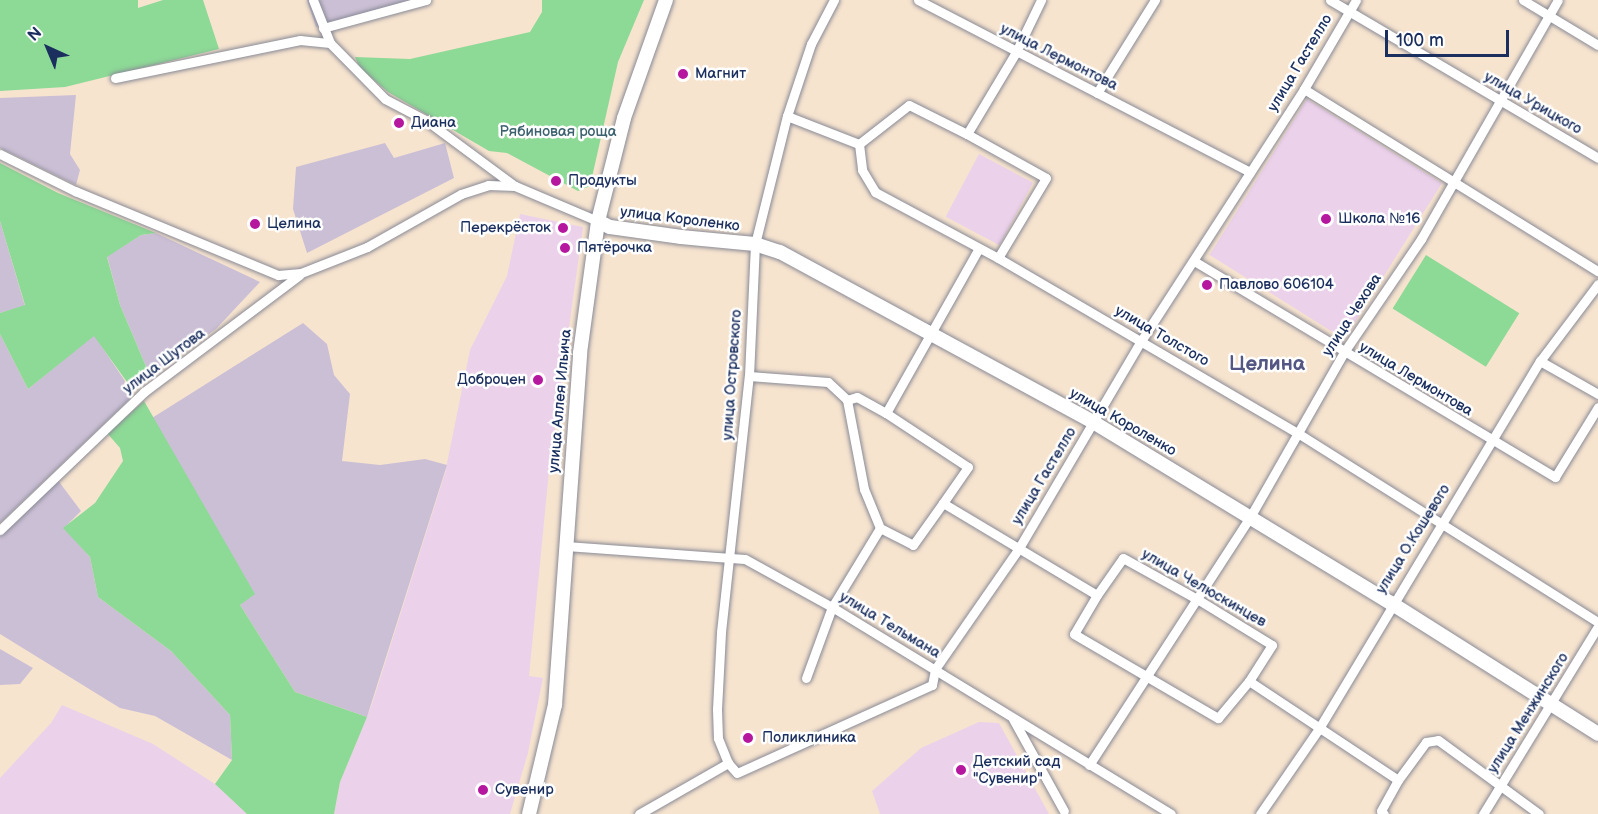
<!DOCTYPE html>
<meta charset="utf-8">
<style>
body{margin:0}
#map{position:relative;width:1598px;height:814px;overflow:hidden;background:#f7e4cf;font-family:"Balsamiq Sans",sans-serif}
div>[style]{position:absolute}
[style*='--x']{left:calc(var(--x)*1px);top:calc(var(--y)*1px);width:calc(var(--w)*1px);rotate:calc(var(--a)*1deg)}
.built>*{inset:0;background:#ecd1ea;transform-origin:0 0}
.industrial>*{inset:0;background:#cbbfd5}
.green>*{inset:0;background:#8dd996;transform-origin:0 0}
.roads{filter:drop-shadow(0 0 2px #898a96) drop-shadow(0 0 2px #898a96)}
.street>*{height:9px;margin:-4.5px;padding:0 4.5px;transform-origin:4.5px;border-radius:4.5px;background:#fff}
.secondary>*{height:14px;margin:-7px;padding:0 7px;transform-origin:7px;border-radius:7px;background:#fff}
.dots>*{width:16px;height:16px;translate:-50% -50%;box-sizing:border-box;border:3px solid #fff;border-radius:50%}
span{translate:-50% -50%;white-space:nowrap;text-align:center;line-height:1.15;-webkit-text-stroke:5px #fff;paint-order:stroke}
.street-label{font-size:15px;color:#1b2f5e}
.poi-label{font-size:15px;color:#1b2f5e}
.left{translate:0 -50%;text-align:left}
.right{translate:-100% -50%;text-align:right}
.park-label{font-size:15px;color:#3d626f}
.district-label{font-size:21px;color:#545783;font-weight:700}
.north{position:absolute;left:18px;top:18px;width:60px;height:60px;-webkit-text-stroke:4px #fff;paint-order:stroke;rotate:316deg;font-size:16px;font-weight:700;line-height:24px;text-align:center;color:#1b2f5e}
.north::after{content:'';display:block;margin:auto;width:21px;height:27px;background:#1b2f5e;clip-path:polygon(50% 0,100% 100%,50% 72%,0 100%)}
.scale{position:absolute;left:1385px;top:30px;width:124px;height:27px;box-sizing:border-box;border:3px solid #1b2f5e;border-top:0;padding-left:8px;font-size:18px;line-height:21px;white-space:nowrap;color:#1b2f5e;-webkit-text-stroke:4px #fff;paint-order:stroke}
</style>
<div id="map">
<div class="built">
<i style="left:1307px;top:99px;width:159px;height:184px;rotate:32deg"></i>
<i style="left:979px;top:154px;width:61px;height:71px;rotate:28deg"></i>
<i style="clip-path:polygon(520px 214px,583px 227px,549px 471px,529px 676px,543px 678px,528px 753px,510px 814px,334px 814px,340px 782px,372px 704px,445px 473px,470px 350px,507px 276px)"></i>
<i style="clip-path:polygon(62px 705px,153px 744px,215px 784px,247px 814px,0 814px,0 778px,51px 723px)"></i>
<i style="clip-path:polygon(979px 722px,999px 723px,1049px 814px,880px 814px,872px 791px,921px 748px)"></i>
</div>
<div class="industrial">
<i style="clip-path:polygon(307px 0,416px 0,316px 27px)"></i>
<i style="clip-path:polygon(76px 95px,70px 154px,80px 170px,76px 185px,0 148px,0 98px)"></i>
<i style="clip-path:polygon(385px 143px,394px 158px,445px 143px,454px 178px,307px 253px,293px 209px,296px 167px)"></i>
<i style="clip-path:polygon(0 221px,25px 306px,0 313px)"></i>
<i style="clip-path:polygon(156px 233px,260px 282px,216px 329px,150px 376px,120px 305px,107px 256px,141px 235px)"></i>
<i style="clip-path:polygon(303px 323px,327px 344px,334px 375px,350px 394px,342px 461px,380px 465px,425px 459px,447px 465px,367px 717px,295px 692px,240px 605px,254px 593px,152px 418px)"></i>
<i style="clip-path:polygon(0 334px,28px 389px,94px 335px,125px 381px,123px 388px,131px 398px,0 523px)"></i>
<i style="clip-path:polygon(57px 479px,81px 511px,64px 528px,90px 557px,98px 597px,171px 651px,230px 715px,232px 760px,155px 716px,120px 708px,0 634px,0 533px)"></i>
<i style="clip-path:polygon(0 649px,33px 668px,20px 684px,0 685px)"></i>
</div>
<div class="green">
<i style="clip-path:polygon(0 0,138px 0,138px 8px,163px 0,203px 0,219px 49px,65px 87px,0 91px)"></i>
<i style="clip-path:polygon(542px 0,644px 0,618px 62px,590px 186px,578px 191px,507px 153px,489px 151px,388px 92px,360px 68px,355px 57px,410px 59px,530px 32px,542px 12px)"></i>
<i style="clip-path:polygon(0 163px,58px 193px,156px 233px,141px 235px,107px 257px,120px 305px,150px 376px,132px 389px,94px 336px,28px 389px,0 334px,0 313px,25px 305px,0 221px)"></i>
<i style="left:1426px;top:255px;width:110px;height:63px;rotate:32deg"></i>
<i style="clip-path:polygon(144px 401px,255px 594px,240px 605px,295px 692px,367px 717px,340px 782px,334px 814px,247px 814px,215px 784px,232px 760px,230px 715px,171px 651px,98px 597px,90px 557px,63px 528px,95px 503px,123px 461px,120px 448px,107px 433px)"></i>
</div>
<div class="roads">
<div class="street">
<i style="--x:313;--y:0;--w:46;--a:68.4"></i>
<i style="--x:330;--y:43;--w:78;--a:45.5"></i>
<i style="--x:385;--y:99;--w:47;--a:27.6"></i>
<i style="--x:427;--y:121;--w:109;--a:36.5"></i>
<i style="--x:515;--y:186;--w:90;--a:22.9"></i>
<i style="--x:918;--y:0;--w:374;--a:27.4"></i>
<i style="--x:1330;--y:0;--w:311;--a:30.5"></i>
<i style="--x:1523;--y:0;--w:87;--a:31"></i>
<i style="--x:323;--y:28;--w:107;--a:-15.2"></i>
<i style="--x:115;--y:78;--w:189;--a:-11.6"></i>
<i style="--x:300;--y:40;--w:30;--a:6"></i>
<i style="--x:1304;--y:89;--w:346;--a:31.8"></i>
<i style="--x:1097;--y:93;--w:110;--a:-58.1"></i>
<i style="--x:787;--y:116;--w:77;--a:21.3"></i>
<i style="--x:859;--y:144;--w:26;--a:83"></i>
<i style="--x:862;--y:170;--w:26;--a:59"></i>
<i style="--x:875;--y:192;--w:140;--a:28.2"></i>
<i style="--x:998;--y:258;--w:345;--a:30.3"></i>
<i style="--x:1296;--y:432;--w:357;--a:32.2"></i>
<i style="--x:967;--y:134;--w:90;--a:29.1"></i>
<i style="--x:1046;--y:178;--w:93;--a:121"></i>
<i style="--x:859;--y:144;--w:63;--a:-38"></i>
<i style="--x:909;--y:105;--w:65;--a:26.6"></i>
<i style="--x:967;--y:134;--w:96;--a:-59.1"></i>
<i style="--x:1016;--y:52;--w:58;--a:-64.3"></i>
<i style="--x:0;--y:154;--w:84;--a:26.3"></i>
<i style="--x:75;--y:191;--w:220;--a:22.5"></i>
<i style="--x:278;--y:275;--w:23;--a:-5"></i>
<i style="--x:301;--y:273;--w:71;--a:-21.5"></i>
<i style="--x:367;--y:247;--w:108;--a:-29.4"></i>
<i style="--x:461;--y:194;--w:28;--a:-18"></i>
<i style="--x:488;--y:185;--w:27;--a:2"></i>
<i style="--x:1194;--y:261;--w:421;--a:30.9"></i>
<i style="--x:1555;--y:477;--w:82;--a:-58.4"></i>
<i style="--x:1540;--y:361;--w:67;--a:29.6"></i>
<i style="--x:749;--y:376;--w:79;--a:4.3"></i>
<i style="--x:828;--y:382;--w:26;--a:43"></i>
<i style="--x:847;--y:400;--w:10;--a:-17"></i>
<i style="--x:857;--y:397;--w:33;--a:29"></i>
<i style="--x:886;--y:413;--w:98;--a:33.4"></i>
<i style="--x:968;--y:467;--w:44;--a:124.8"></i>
<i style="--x:943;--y:503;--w:179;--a:30.9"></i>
<i style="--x:1097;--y:595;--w:45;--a:120.5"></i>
<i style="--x:1074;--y:634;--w:167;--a:30.3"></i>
<i style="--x:1218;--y:718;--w:48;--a:-50"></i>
<i style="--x:1249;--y:681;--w:179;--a:33.6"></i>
<i style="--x:1398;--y:780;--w:35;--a:119"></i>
<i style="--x:1381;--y:811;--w:4;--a:45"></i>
<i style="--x:847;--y:400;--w:91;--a:79.2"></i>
<i style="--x:864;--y:489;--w:42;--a:67.7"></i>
<i style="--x:886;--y:413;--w:189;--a:-60.6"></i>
<i style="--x:0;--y:530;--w:199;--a:-43.8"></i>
<i style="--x:144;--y:392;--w:194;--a:-37"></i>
<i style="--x:566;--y:546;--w:179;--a:4.2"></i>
<i style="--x:745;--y:559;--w:99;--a:28.9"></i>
<i style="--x:832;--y:607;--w:397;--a:31.4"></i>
<i style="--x:1097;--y:595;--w:45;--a:-54.9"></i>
<i style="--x:1123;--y:558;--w:85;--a:29"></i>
<i style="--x:1197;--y:599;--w:88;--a:31.5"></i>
<i style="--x:1272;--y:645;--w:43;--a:122.6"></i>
<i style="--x:806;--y:678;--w:76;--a:-69.9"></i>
<i style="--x:832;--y:607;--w:92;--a:-58.7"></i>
<i style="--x:880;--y:528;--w:37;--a:27"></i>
<i style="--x:913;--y:545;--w:52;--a:-54.5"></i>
<i style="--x:1013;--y:719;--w:105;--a:61"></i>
<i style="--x:728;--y:763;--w:27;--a:-112"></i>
<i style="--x:718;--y:738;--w:29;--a:-92"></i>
<i style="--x:717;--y:709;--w:77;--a:-87"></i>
<i style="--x:721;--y:632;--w:258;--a:-83.8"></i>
<i style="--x:749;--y:376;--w:132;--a:-87.4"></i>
<i style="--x:755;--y:244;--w:132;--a:-76"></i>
<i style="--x:787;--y:116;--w:76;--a:-71.6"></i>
<i style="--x:811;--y:44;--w:50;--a:-62.4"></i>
<i style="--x:1089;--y:765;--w:296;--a:-57"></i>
<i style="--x:1250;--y:517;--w:190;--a:-60.3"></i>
<i style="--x:1344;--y:352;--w:137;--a:-55.7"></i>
<i style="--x:1421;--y:239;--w:275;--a:-60.2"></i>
<i style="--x:1398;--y:780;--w:47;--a:-53.6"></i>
<i style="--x:1426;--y:742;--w:12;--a:-9"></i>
<i style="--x:1438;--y:740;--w:125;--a:36.2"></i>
<i style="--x:639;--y:814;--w:103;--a:-29.8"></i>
<i style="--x:728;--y:763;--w:13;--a:48"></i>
<i style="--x:737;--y:773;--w:214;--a:-24.3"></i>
<i style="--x:932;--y:685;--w:16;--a:-79"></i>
<i style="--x:935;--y:669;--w:147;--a:-55.2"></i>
<i style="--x:1019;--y:548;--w:240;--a:-59.5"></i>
<i style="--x:1141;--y:341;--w:300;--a:-57.1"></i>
<i style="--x:1304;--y:89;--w:103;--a:-59.7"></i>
<i style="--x:1260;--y:814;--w:102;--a:-55.4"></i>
<i style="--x:1318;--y:730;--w:431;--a:-59"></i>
<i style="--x:1540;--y:361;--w:96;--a:-53"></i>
<i style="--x:1483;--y:814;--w:220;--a:-58.5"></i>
</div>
<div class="secondary">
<i style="--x:598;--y:221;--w:13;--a:27"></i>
<i style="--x:610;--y:227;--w:72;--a:8"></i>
<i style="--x:681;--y:237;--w:74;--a:5.4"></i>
<i style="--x:755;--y:244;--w:26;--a:18"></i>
<i style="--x:780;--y:252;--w:356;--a:28.5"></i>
<i style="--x:1093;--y:422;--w:349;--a:31.3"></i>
<i style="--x:1391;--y:603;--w:245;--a:32.3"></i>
<i style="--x:529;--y:814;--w:112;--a:-76.6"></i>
<i style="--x:555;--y:705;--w:353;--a:-85.9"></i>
<i style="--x:580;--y:353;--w:133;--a:-82.2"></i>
<i style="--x:598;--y:221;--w:106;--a:-75.8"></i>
<i style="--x:624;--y:118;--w:125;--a:-70.4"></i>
</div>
</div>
<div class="dots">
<i style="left:683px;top:74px;background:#b5179e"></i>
<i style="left:399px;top:123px;background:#b5179e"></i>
<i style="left:556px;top:181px;background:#b5179e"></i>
<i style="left:1326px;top:219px;background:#b5179e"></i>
<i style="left:255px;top:224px;background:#b5179e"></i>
<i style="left:563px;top:228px;background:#b5179e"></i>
<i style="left:565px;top:248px;background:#b5179e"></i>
<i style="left:1207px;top:285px;background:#b5179e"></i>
<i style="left:538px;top:380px;background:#b5179e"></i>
<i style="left:748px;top:738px;background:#b5179e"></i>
<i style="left:961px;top:770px;background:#b5179e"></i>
<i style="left:483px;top:790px;background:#b5179e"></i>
</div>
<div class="street-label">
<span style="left:1059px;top:57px;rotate:27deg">улица Лермонтова</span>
<span style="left:1300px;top:63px;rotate:-59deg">улица Гастелло</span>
<span style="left:1533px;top:103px;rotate:30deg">улица Урицкого</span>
<span style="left:680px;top:219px;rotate:7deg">улица Короленко</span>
<span style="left:1352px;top:315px;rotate:-57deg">улица Чехова</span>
<span style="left:1162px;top:336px;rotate:30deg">улица Толстого</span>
<span style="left:164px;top:361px;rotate:-37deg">улица Шутова</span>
<span style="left:732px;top:375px;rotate:-86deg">улица Островского</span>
<span style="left:1416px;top:379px;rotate:31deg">улица Лермонтова</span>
<span style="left:560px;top:401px;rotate:-85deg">улица Аллея Ильича</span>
<span style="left:1123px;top:422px;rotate:30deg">улица Короленко</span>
<span style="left:1044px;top:476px;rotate:-59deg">улица Гастелло</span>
<span style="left:1413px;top:539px;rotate:-58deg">улица О.Кошевого</span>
<span style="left:1204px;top:588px;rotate:30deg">улица Челюскинцев</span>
<span style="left:890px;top:625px;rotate:31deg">улица Тельмана</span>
<span style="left:1528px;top:713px;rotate:-58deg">улица Менжинского</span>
</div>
<div class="poi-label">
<span class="left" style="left:695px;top:74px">Магнит</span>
<span class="left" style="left:411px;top:123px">Диана</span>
<span class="left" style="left:568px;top:181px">Продукты</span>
<span class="left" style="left:1338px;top:219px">Школа №16</span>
<span class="left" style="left:267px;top:224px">Целина</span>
<span class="right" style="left:551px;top:228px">Перекрёсток</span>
<span class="left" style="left:577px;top:248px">Пятёрочка</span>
<span class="left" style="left:1219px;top:285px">Павлово 606104</span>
<span class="right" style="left:526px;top:380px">Доброцен</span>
<span class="left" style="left:762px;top:738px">Поликлиника</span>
<span class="left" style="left:973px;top:770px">Детский сад<br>"Сувенир"</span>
<span class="left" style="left:495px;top:790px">Сувенир</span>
</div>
<div class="park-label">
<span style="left:558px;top:132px">Рябиновая роща</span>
</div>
<div class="district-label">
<span style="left:1267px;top:364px">Целина</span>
</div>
<div class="north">N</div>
<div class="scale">100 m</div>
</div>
